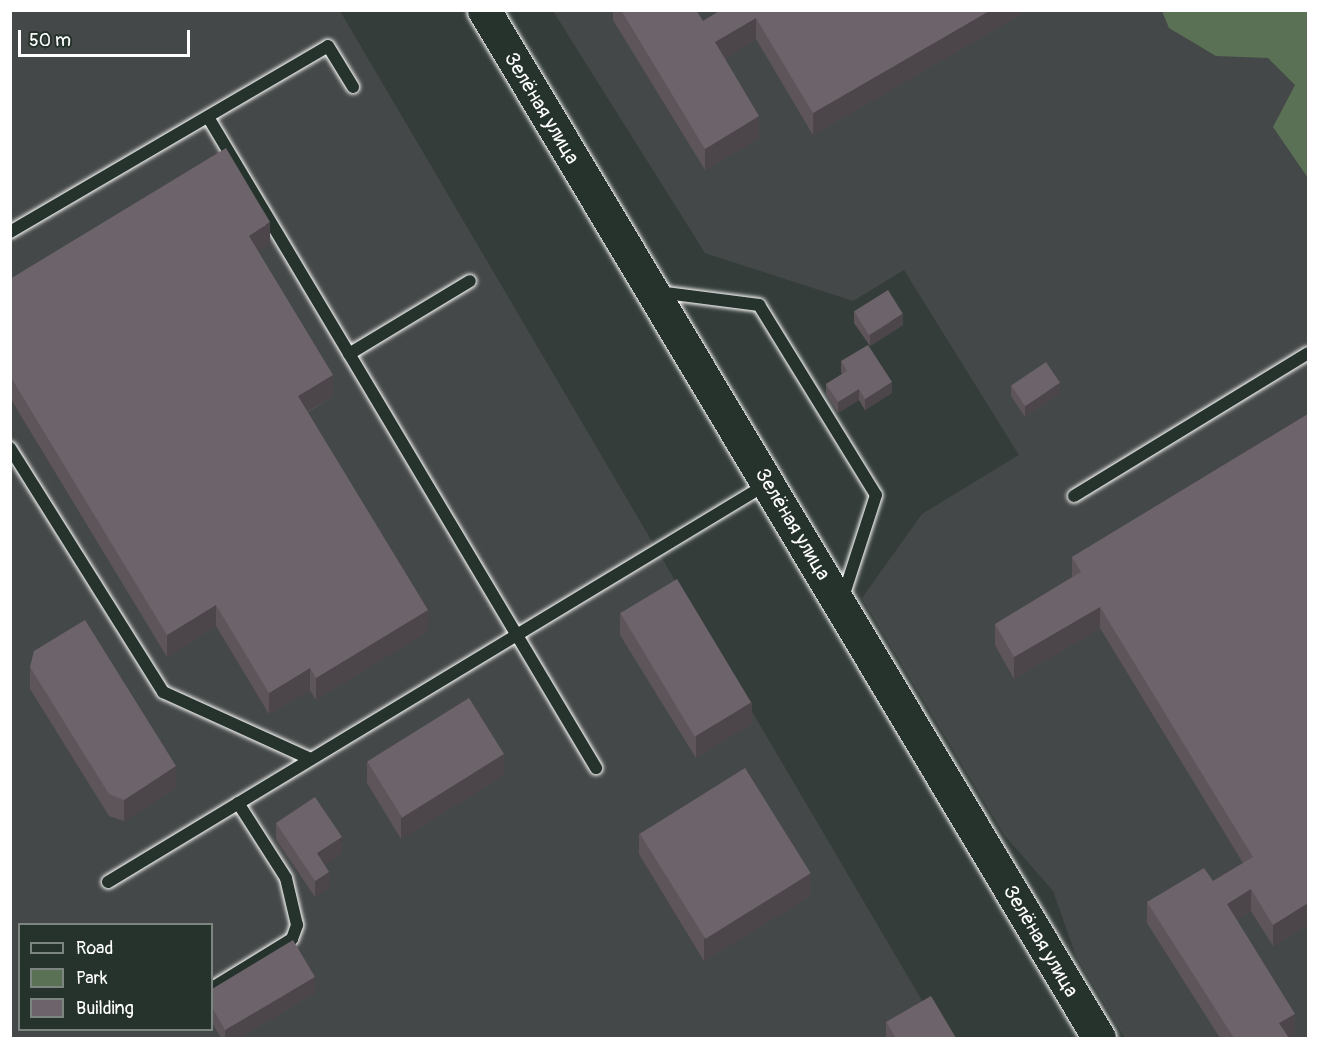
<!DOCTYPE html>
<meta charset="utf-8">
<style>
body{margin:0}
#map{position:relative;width:1319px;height:1049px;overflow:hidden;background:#343d39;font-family:Pangolin,sans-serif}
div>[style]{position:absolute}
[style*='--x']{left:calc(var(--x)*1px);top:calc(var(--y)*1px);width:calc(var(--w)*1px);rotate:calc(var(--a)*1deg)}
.built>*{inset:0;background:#454848}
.green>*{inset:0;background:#5b7156}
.roads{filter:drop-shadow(0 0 2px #fff) drop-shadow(0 0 2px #fff)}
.lane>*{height:12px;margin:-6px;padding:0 6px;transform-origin:6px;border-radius:6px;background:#26332d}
.secondary>*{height:33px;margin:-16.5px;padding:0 16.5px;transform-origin:16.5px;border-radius:16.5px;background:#26332d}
.wall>*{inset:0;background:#5e555b}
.shaded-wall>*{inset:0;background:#4c454a;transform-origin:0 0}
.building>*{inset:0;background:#6d636a;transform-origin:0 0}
span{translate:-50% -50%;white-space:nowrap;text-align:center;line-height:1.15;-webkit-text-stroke:4.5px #26332d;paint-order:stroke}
.street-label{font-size:20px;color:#fff}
.frame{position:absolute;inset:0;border:12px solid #fff;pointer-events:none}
.legend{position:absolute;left:18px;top:923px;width:195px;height:108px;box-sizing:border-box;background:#26332d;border:2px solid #7d8581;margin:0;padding:8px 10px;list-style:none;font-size:18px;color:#fff}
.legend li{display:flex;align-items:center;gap:12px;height:30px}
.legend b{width:30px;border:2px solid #7d8581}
.scale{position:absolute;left:18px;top:30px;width:172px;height:27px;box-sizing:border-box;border:3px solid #fff;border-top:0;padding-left:8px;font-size:18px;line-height:21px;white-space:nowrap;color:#fff;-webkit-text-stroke:4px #26332d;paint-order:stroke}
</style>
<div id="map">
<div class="built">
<i style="clip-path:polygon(evenodd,10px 11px,340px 11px,944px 1038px,11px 1038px,10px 11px,20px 924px,212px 924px,212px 1030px,20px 1030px,20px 924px)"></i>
<i style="clip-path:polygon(553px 11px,1308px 11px,1308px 1038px,1125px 1038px,1076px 956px,1053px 891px,1005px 836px,862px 598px,922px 514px,1019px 455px,904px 270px,853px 301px,705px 253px)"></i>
</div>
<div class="green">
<i style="clip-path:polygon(1162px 11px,1308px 11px,1308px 178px,1273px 127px,1295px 85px,1268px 58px,1216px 56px,1169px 28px)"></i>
</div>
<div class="roads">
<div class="lane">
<i style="--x:208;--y:117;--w:758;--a:59.2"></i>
<i style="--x:10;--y:232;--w:368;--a:-30.3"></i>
<i style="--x:328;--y:46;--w:48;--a:58.6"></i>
<i style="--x:658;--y:292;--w:102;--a:7.3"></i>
<i style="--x:759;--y:305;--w:223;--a:58.4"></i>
<i style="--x:876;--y:495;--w:110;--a:107.9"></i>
<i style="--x:349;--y:354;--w:141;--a:-31.1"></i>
<i style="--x:10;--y:448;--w:288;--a:57.9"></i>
<i style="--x:163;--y:692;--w:162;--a:24.4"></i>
<i style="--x:1074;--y:496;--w:274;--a:-31.4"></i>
<i style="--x:108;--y:882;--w:768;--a:-31.14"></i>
<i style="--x:212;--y:988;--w:94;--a:-31.5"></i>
<i style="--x:292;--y:939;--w:15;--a:-70"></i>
<i style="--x:297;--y:925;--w:48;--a:-103.2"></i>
<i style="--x:286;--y:878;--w:89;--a:-122.6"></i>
</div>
<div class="secondary">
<i style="--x:484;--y:10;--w:1198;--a:59.11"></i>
</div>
</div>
<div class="wall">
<i style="clip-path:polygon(613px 10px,696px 10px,703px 21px,721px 10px,1028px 10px,813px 135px,756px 39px,725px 58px,759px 138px,705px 170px,613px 20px)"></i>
<i style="clip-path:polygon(270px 244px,258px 251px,333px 396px,308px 412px,428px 631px,316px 700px,310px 690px,269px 714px,216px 626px,167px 657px,12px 401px,10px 401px,10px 279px)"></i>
<i style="clip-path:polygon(854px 312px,903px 325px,870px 346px,854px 323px)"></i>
<i style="clip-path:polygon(841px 361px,892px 393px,865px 410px,859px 400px,838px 413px,826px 395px,826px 384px,842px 374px,841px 372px)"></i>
<i style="clip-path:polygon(1011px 385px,1060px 394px,1025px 417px,1011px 396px)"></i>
<i style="clip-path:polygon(1308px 414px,1308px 925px,1273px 946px,1251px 911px,1236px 920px,1295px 1035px,1290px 1038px,1220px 1038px,1147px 923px,1147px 902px,1213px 881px,1243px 863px,1100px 628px,1014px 679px,995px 645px,995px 624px,1072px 577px,1072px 557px)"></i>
<i style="clip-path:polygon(620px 613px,752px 723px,696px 758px,620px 635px)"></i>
<i style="clip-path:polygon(30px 667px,176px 788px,124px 821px,109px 816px,30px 689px)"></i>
<i style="clip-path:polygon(367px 762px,504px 775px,401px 839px,367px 783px)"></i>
<i style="clip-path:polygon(276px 823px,342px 853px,324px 865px,329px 888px,315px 897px,276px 839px)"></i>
<i style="clip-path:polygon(639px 833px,810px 896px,704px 961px,639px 854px)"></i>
<i style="clip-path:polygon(212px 989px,315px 993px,239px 1038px,221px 1038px,212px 1023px)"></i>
<i style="clip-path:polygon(886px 1022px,956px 1038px,886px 1038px)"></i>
</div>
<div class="shaded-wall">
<i style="clip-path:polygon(991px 10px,1028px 10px,813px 135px,813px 113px)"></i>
<i style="clip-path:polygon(756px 18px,756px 39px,715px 64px,715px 42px)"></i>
<i style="clip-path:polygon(759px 116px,759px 138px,705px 170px,705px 149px)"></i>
<i style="clip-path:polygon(270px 222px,270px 244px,249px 257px,249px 236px)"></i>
<i style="clip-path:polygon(903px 314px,903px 325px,870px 346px,870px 335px)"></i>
<i style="clip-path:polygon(333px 375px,333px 396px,298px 417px,298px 396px)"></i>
<i style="left:12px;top:379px;width:22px;height:2px;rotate:90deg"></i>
<i style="clip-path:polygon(892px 382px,892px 393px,865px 410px,865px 399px)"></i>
<i style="clip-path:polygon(1060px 383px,1060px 394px,1025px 417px,1025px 406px)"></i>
<i style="clip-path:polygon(859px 389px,859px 400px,838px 413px,838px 402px)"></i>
<i style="clip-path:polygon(216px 605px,216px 626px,167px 657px,167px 635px)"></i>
<i style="clip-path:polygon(1100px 607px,1100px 628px,1014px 679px,1014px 657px)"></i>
<i style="clip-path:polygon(428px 610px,428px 631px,316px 700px,316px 678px)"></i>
<i style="clip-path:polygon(310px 668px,310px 690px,269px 714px,269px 693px)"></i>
<i style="clip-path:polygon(752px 702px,752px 723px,696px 758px,696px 736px)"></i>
<i style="clip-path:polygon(504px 754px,504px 775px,401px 839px,401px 818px)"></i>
<i style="clip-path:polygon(176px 766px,176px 788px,124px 821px,124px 800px)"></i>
<i style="clip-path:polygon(342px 837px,342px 853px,317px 870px,317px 853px)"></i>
<i style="clip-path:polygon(329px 872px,329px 888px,315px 897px,315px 881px)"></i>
<i style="clip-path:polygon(810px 874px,810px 896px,704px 961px,704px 939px)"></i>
<i style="clip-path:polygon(1251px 889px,1251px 911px,1227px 925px,1227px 904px)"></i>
<i style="clip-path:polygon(1308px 903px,1308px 925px,1273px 946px,1273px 925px)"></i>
<i style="clip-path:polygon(315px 977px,315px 993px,239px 1038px,225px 1038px,225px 1030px)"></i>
<i style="clip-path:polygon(1295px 1014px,1295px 1035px,1290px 1038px,1279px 1038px,1279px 1023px)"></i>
</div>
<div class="building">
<i style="clip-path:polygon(621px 10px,696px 10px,703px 21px,721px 10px,991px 10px,813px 113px,756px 18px,715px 42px,759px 116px,705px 149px)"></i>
<i style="clip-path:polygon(226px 148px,270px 222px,249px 236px,333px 375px,298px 396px,428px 610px,316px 678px,310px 668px,269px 693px,216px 605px,167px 635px,12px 379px,10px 380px,10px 279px)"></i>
<i style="left:888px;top:290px;width:28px;height:40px;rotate:58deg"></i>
<i style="clip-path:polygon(868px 345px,892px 382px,865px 399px,859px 389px,838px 402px,826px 384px,847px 371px,841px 361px)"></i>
<i style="left:1046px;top:362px;width:25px;height:42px;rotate:56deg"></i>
<i style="clip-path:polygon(1308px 414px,1308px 903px,1273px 925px,1251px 889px,1227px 904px,1295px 1014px,1279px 1023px,1289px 1038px,1234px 1038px,1147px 902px,1204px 868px,1213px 881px,1253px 857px,1100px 607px,1014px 657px,995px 624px,1081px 572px,1072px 557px)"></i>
<i style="left:677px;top:579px;width:144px;height:66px;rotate:59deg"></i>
<i style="clip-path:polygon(85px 620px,176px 766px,124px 800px,109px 794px,30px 667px,34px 651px)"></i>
<i style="left:469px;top:698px;width:66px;height:120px;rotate:58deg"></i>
<i style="left:745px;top:768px;width:124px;height:124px;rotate:58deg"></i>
<i style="clip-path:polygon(315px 797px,342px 837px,317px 853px,329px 872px,315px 881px,276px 823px)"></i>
<i style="clip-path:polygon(293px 940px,315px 977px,225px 1030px,212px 1007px,212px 989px)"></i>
<i style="clip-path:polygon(931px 996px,956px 1038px,896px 1038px,886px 1022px)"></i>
</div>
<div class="street-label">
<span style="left:542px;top:108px;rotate:59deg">Зелёная улица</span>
<span style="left:793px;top:524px;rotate:59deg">Зелёная улица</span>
<span style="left:1041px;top:941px;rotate:59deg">Зелёная улица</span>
</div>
<div class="frame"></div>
<ul class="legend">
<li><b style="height:8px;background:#26332d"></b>Road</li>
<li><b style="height:16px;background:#5b7156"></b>Park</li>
<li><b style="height:16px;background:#6d636a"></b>Building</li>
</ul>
<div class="scale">50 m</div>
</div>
